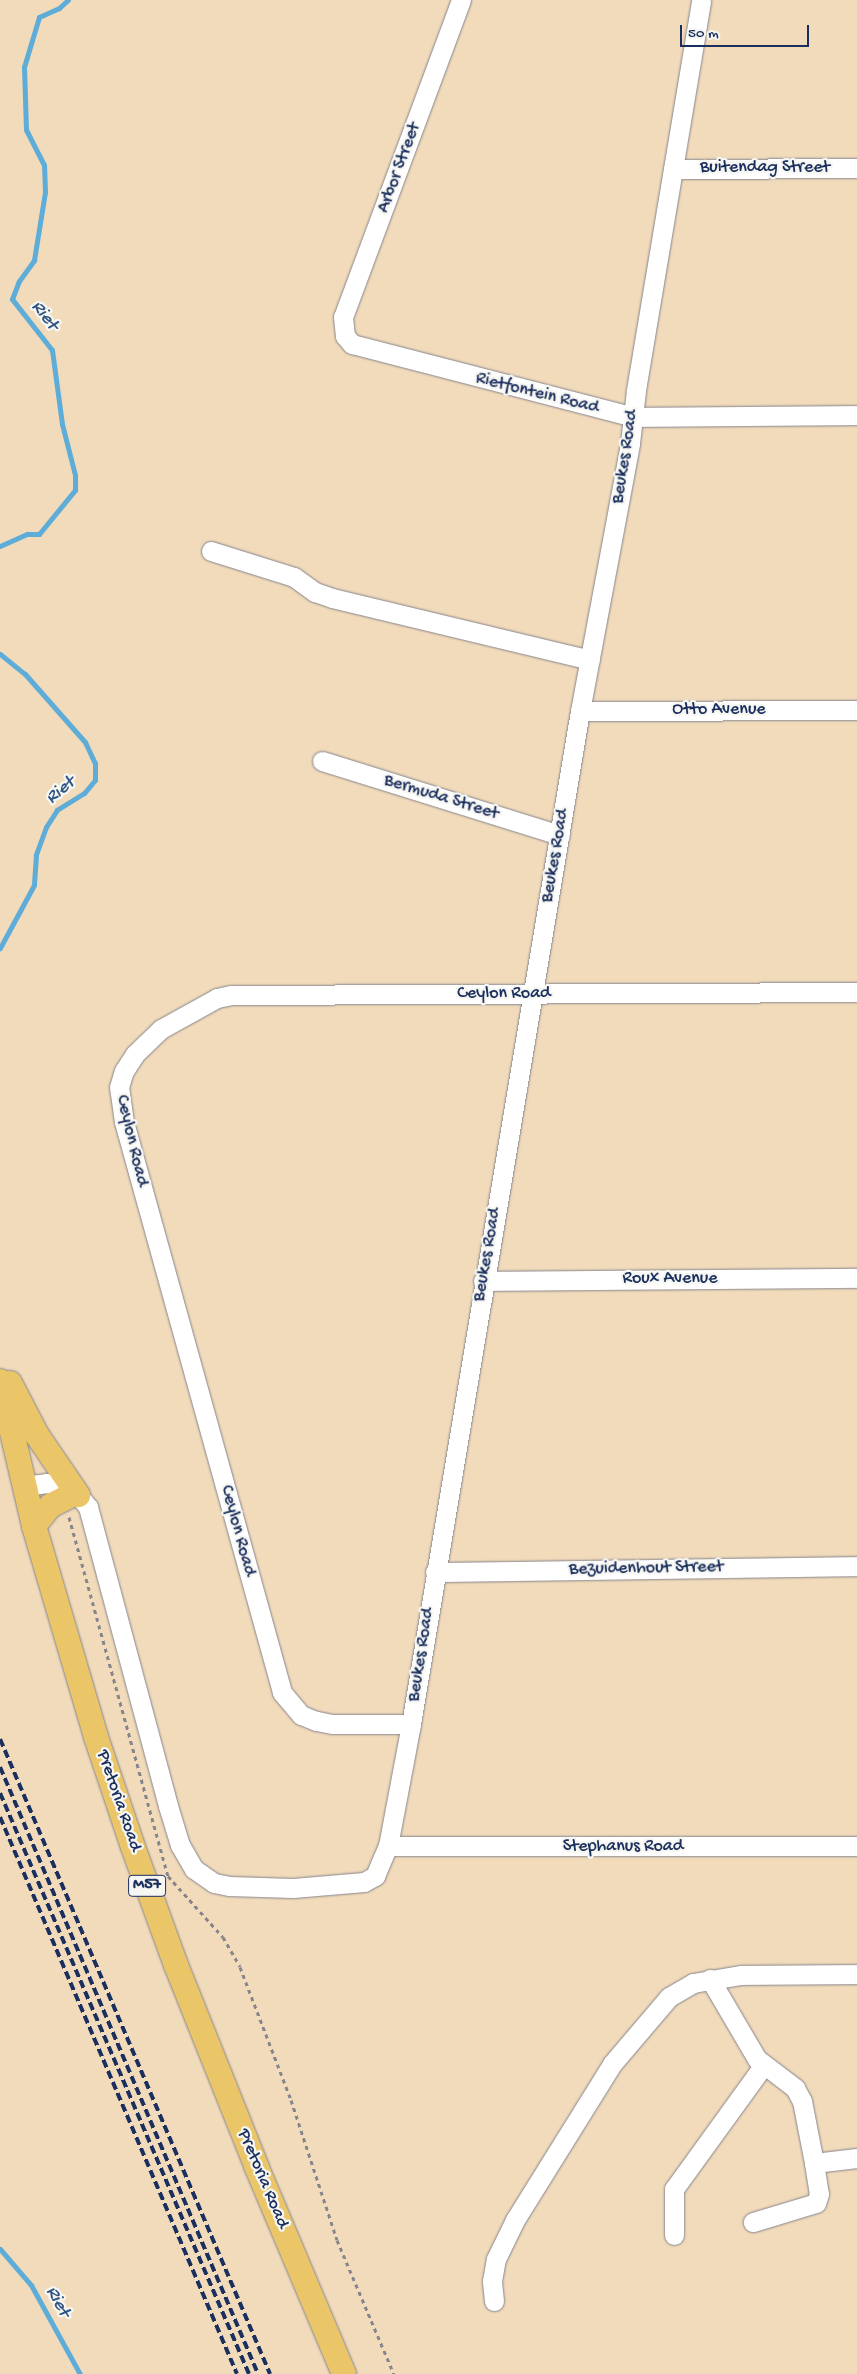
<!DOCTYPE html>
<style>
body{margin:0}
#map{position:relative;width:857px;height:2374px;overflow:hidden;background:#f2dbbb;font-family:"Gochi Hand",sans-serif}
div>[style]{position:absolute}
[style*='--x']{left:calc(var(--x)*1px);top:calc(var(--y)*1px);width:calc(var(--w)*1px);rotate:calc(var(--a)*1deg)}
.stream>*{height:5px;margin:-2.5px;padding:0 2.5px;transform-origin:2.5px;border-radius:2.5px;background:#5dadd8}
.path>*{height:3px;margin-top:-1.5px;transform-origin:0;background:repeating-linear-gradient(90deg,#86858c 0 4px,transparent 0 8px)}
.roads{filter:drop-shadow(0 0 1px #86858c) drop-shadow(0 0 1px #86858c)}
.minor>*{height:19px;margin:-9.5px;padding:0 9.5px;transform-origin:9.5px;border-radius:9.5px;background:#fff}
.major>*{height:24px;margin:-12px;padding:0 12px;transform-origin:12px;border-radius:12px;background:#ebc669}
.rail>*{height:4px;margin-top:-2px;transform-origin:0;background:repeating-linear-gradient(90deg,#1b2f5e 0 8px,transparent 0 12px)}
span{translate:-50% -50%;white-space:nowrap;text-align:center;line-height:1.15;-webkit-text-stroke:4.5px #f6f6f2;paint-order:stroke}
.shield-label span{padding:1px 4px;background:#f6f6f2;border:1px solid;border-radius:4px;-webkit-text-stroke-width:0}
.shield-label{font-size:16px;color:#1b2f5e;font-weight:700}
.street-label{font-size:18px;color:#1b2f5e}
.water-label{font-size:19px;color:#2f5583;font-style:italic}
.scale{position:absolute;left:680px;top:25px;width:129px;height:22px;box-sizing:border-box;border:2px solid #1b2f5e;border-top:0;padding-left:6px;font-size:15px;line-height:18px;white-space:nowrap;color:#1b2f5e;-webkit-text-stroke:4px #f6f6f2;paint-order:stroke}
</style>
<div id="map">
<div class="stream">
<i style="--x:0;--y:546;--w:30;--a:-24"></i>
<i style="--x:27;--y:534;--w:12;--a:0"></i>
<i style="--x:39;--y:534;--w:57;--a:-50.7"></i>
<i style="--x:75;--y:490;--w:15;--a:-90"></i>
<i style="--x:75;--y:475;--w:53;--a:-104.3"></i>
<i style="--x:62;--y:424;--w:75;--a:-97.7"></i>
<i style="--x:52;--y:350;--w:65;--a:-128.1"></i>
<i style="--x:12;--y:299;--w:19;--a:-69"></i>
<i style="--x:19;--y:281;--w:26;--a:-54"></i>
<i style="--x:34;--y:260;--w:69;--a:-80.8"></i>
<i style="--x:45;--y:192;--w:27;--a:-92"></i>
<i style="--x:44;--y:165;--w:39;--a:-117"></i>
<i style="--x:26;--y:130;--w:63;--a:-91.8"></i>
<i style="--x:24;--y:67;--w:52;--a:-73.3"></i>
<i style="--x:39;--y:17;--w:22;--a:-24"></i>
<i style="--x:59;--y:8;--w:12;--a:-42"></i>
<i style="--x:0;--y:654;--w:32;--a:39"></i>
<i style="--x:25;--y:674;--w:91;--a:48.6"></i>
<i style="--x:85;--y:742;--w:23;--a:65"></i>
<i style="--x:95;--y:763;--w:17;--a:90"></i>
<i style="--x:95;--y:780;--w:17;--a:130"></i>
<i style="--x:84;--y:793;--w:32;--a:148"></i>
<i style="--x:57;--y:810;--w:20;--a:123"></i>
<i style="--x:46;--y:827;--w:30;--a:110"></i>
<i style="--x:36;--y:855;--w:30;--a:94"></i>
<i style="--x:34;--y:885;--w:72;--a:118.4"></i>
<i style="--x:0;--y:2249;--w:48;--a:49.3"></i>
<i style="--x:31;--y:2285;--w:102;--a:61.2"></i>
</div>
<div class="path">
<i style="--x:69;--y:1517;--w:372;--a:74.6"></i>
<i style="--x:168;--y:1876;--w:82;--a:48"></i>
<i style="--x:223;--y:1937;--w:34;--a:60"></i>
<i style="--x:240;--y:1967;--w:142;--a:69"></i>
<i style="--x:291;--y:2100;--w:147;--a:71.8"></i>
<i style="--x:337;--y:2240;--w:146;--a:67"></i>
</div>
<div class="roads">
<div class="minor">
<i style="--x:461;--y:0;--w:338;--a:110.4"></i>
<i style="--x:343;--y:317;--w:19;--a:84"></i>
<i style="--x:345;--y:336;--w:11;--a:49"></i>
<i style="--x:352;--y:344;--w:291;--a:14.5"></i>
<i style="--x:634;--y:417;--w:223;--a:-0.5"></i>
<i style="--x:673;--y:169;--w:184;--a:-0.3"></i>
<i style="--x:211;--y:551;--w:87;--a:17.4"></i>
<i style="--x:294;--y:577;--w:26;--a:36"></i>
<i style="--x:315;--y:592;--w:18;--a:19"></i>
<i style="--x:332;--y:598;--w:265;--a:13.5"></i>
<i style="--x:580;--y:711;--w:277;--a:-0.2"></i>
<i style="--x:322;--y:761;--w:249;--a:17.3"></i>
<i style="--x:483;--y:1281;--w:374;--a:-0.5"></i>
<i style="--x:23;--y:1486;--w:23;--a:-7"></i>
<i style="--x:46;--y:1483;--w:14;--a:8"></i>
<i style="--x:60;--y:1485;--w:21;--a:29"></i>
<i style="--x:78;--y:1495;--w:16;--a:50"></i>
<i style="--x:88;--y:1507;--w:310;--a:75"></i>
<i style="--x:168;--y:1806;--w:41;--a:72.9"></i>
<i style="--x:180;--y:1845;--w:28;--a:60"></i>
<i style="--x:194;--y:1869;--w:24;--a:35"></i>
<i style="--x:214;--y:1883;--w:15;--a:11"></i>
<i style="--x:229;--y:1886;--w:64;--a:1.8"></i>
<i style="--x:293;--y:1888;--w:71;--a:-4.8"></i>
<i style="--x:364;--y:1882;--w:13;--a:-29"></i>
<i style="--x:375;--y:1876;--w:33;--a:-67"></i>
<i style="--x:388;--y:1846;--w:124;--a:-79.3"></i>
<i style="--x:411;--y:1724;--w:1027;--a:-80.53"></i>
<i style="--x:580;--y:711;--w:273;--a:-79.4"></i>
<i style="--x:630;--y:443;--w:53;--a:-83.5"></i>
<i style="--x:636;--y:390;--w:395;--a:-80.5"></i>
<i style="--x:435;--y:1572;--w:422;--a:-0.8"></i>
<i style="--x:411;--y:1724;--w:79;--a:180"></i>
<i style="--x:332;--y:1724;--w:16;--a:-169"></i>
<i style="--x:316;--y:1721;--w:16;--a:-158"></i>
<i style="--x:301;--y:1715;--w:30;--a:-130"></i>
<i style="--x:282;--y:1692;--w:591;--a:-105.49"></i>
<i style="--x:124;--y:1122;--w:35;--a:-98"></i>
<i style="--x:119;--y:1087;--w:17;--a:-73"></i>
<i style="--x:124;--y:1071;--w:20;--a:-57"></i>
<i style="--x:135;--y:1054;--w:36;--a:-44"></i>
<i style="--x:161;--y:1029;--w:64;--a:-29"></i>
<i style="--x:217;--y:998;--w:14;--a:-12"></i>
<i style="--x:231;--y:995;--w:626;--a:-0.27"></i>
<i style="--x:388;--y:1846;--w:469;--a:0"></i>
<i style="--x:710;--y:1979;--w:93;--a:59.6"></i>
<i style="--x:757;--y:2059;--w:48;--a:37.3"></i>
<i style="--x:795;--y:2088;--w:15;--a:62"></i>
<i style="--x:802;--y:2101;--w:63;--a:79"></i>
<i style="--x:814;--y:2163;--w:31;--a:81"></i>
<i style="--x:819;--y:2194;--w:9;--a:108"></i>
<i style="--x:816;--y:2203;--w:66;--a:163.2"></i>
<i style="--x:814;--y:2163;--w:43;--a:-6.6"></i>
<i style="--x:674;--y:2235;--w:46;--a:-90"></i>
<i style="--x:674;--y:2189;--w:152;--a:-54.1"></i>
<i style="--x:494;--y:2301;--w:20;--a:-96"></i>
<i style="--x:492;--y:2281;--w:22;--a:-80"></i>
<i style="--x:496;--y:2259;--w:43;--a:-64"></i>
<i style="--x:515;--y:2220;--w:184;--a:-58.1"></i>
<i style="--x:612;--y:2064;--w:88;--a:-49.6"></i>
<i style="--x:669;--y:1997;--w:28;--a:-30"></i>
<i style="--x:693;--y:1983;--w:49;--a:-9.5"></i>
<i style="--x:741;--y:1975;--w:116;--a:-0.5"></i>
</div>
<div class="major">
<i style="--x:0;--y:1381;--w:149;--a:76.8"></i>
<i style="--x:34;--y:1526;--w:220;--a:73.6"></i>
<i style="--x:96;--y:1737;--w:116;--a:71.4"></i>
<i style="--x:133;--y:1847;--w:126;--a:70"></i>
<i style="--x:176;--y:1965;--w:219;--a:68.2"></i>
<i style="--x:257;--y:2168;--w:224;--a:67.1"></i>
<i style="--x:10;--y:1383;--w:59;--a:62.6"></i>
<i style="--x:37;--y:1435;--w:73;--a:55.7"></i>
<i style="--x:34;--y:1526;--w:26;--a:-51"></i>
<i style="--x:50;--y:1506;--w:28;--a:-27"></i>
</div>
</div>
<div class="rail">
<i style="--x:0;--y:1739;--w:690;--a:66.96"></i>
<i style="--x:0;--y:1767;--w:660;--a:66.97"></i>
<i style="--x:0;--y:1793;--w:632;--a:66.8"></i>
<i style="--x:0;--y:1817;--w:605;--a:66.95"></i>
</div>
<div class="shield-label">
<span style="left:147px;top:1886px">M57</span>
</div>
<div class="street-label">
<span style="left:400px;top:168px;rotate:-70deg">Arbor Street</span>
<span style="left:765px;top:168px">Buitendag Street</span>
<span style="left:537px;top:394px;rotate:14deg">Rietfontein Road</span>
<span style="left:626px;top:457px;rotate:-81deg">Beukes Road</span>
<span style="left:719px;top:710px">Otto Avenue</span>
<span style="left:441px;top:798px;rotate:17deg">Bermuda Street</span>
<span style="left:556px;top:856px;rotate:-80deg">Beukes Road</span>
<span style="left:504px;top:994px">Ceylon Road</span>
<span style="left:131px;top:1141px;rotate:77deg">Ceylon Road</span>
<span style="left:488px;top:1255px;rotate:-80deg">Beukes Road</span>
<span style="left:670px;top:1279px">Roux Avenue</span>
<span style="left:237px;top:1531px;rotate:75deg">Ceylon Road</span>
<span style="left:646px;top:1569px;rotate:-1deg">Bezuidenhout Street</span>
<span style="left:422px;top:1655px;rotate:-81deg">Beukes Road</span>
<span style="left:118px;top:1801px;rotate:71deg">Pretoria Road</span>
<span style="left:623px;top:1847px">Stephanus Road</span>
<span style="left:262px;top:2179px;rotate:67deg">Pretoria Road</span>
</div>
<div class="water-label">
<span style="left:44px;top:316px;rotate:52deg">Riet</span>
<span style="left:61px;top:791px;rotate:-40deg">Riet</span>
<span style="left:57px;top:2302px;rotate:61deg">Riet</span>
</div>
<div class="scale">50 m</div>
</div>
